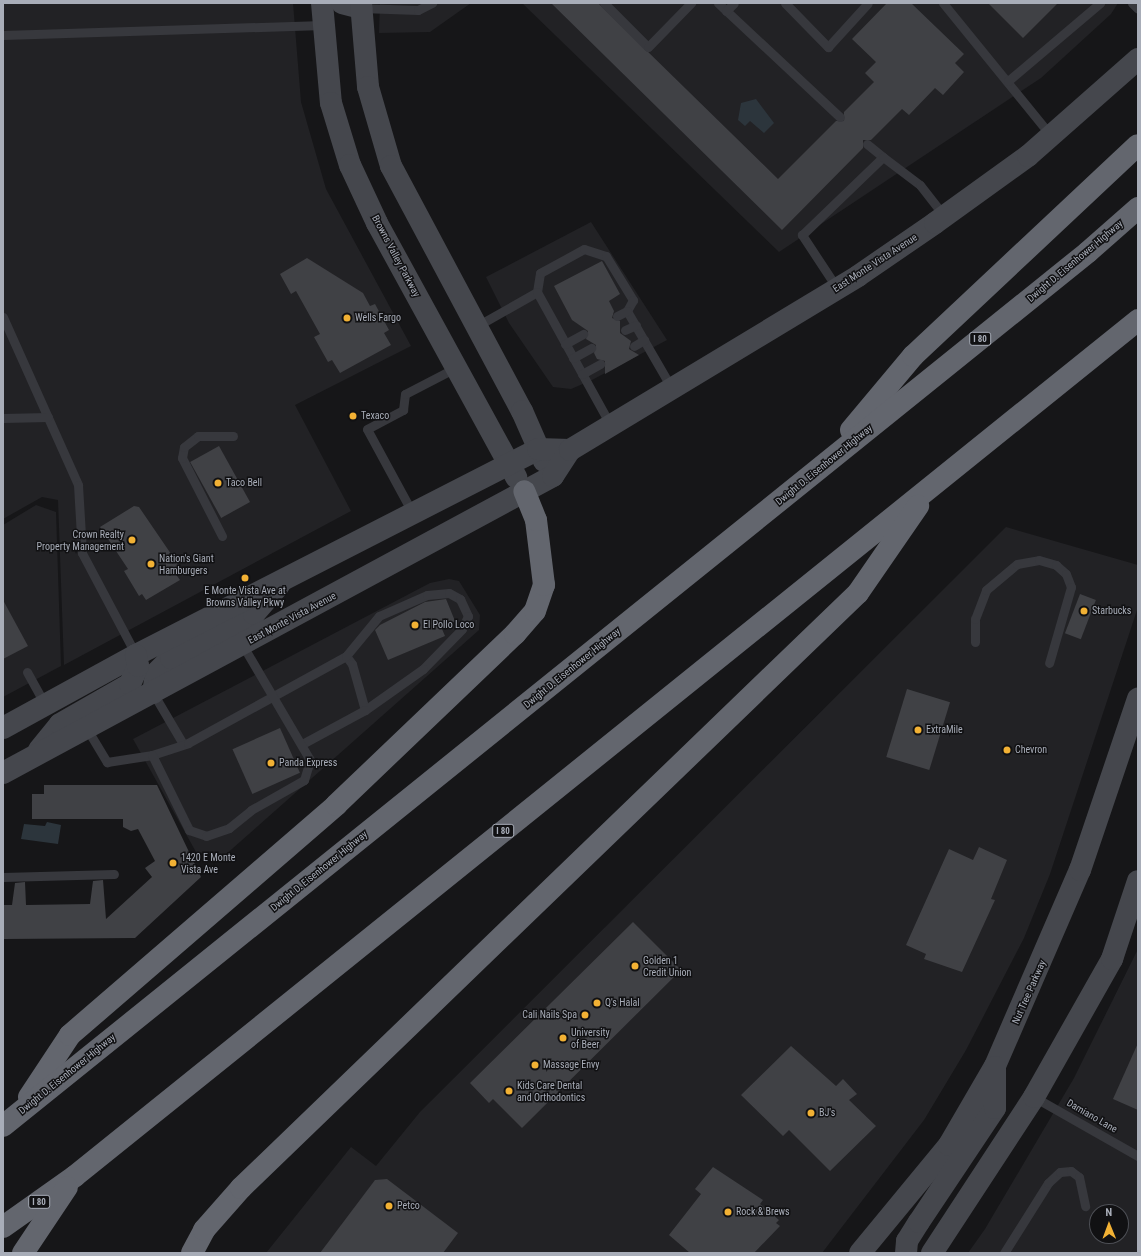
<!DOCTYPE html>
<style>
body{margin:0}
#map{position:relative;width:1141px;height:1256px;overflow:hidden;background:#161618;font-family:"Roboto Condensed",sans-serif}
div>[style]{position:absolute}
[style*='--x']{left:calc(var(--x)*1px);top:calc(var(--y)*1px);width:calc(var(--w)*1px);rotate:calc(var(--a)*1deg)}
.built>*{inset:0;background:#222225}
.water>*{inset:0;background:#2c353c}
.building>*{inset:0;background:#404145;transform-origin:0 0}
.service>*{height:9px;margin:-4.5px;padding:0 4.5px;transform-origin:4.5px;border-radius:4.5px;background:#37383d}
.secondary>*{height:22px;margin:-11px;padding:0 11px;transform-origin:11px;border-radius:11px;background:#45474d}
.motorway>*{height:22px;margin:-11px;padding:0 11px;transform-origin:11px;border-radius:11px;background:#63666e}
.dots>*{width:11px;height:11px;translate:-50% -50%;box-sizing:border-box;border:2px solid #111113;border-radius:50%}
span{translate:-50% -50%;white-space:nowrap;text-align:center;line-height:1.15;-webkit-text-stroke:3px #111113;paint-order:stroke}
.shield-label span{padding:1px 3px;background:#111113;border:1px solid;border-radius:3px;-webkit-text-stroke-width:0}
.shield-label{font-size:9px;color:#a8adb8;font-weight:700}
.street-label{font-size:10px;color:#a8adb8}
.poi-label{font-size:10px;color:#a8adb8}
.left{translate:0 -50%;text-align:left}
.right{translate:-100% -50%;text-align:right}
.frame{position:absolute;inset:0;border:4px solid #a8adb8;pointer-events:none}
.north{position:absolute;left:1089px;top:1204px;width:40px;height:40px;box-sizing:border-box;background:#111113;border:1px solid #4d4f55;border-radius:50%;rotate:359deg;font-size:11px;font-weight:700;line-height:16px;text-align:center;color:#a8adb8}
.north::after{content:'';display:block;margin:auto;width:14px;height:18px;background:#f2b134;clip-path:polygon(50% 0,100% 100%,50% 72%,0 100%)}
</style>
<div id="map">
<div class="built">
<i style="clip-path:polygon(3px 3px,293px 3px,301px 102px,326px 189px,411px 346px,295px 405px,351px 511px,64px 665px,58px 500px,42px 497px,3px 519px)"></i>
<i style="clip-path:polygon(380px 3px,471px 3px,430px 32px,379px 33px)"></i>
<i style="clip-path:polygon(522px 3px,1118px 3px,1111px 14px,1041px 78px,779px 252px)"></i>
<i style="clip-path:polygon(591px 222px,667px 340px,592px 380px,571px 389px,553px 387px,509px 323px,486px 277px)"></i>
<i style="clip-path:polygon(36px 505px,56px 512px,61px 666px,3px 697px,3px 525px)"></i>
<i style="clip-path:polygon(1006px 527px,1138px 565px,1138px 607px,1050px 874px,1024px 938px,966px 1050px,924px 1120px,822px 1253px,266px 1253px,351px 1147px,376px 1166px,420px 1112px)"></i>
<i style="clip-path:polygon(449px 579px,459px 581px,480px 615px,479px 630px,224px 856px,196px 852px,133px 739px,430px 583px)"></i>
<i style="clip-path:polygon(evenodd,1138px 949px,1138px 1253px,968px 1253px,985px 1229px,1074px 1078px,1138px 949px,1097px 1212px,1121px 1212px,1121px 1236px,1097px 1236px,1097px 1212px)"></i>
</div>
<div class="water">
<i style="clip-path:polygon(756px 99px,774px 123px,764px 133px,750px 121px,745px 126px,738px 120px,741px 103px)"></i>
<i style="clip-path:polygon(47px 822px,61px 825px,58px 844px,21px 839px,24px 824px,45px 826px)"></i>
</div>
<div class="building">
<i style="clip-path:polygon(551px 3px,598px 3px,778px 179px,836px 121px,844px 121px,844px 112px,874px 82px,865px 73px,876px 62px,852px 39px,887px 3px,911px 3px,964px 54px,955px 63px,964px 72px,943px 95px,935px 88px,909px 115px,902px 109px,871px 140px,863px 140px,863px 148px,782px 230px)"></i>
<i style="clip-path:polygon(988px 3px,1058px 3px,1023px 38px)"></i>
<i style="clip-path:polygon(307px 258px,363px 293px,370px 306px,375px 304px,389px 330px,384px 333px,391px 345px,340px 373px,332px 360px,328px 362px,314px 337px,320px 334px,296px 291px,291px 294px,280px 274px)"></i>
<i style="clip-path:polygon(602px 261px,620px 294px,609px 301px,614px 311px,612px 318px,620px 321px,620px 333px,631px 341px,629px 349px,639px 355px,605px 374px,605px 361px,597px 359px,594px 353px,596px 345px,586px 339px,588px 331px,572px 320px,554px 286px)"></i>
<i style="left:219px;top:446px;width:64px;height:33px;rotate:61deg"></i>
<i style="clip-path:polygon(134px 506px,139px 507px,182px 570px,175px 573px,180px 580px,146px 600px,142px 594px,139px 596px,124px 571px,128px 569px,100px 527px)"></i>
<i style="left:1080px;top:594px;width:17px;height:42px;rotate:21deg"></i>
<i style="clip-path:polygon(446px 599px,455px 621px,442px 629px,445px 636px,388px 660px,375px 630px,380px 625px,425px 602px)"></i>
<i style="clip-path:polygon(3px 600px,28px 646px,3px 659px)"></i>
<i style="left:907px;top:689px;width:45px;height:71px;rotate:17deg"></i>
<i style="left:280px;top:728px;width:49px;height:52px;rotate:66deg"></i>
<i style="clip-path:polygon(44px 785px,157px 785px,201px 877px,135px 938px,4px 939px,4px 905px,12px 905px,15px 883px,25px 882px,26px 905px,90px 904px,93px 881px,103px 880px,106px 919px,152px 877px,145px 868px,155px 861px,138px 829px,131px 831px,123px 827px,123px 819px,32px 819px,32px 794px,44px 794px)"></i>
<i style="clip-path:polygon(979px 847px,1007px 860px,991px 899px,995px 900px,962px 972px,924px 959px,926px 954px,906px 945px,949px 849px,973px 860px)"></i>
<i style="clip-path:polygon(633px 922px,681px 970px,522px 1128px,493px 1099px,489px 1103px,470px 1083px)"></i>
<i style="clip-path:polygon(1138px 1043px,1138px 1110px,1113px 1099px)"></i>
<i style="clip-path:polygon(791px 1046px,836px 1086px,843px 1079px,857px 1094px,849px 1100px,876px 1126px,830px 1171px,789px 1130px,783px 1136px,741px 1095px)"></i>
<i style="clip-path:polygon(713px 1167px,763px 1200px,760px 1204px,779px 1220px,776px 1223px,780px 1226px,754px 1253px,690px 1253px,669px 1235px,701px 1194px,695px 1189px)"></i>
<i style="clip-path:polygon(387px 1179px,458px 1233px,443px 1253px,320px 1253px,375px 1180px)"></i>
</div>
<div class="service">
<i style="--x:604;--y:3;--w:62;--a:45"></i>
<i style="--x:648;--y:47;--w:62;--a:-45.7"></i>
<i style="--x:718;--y:3;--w:167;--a:43.1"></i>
<i style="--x:785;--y:3;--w:62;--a:45.7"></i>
<i style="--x:828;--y:47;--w:59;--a:-47.7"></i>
<i style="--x:943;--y:3;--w:171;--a:50.9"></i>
<i style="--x:1132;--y:3;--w:8;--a:45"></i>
<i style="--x:361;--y:8;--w:57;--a:2"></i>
<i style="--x:418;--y:10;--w:16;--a:-27"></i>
<i style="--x:726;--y:11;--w:11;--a:-45"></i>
<i style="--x:3;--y:35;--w:320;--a:-1.8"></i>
<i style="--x:1008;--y:81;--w:121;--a:-40.3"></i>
<i style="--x:867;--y:144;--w:21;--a:39"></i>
<i style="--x:837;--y:288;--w:64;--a:-123.4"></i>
<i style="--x:802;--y:235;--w:112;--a:-43.9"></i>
<i style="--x:883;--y:157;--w:46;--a:37.1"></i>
<i style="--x:920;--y:185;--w:39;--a:52"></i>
<i style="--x:537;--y:292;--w:19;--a:-81"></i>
<i style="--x:540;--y:273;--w:50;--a:-28.6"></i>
<i style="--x:584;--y:249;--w:23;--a:18"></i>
<i style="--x:606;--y:256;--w:52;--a:58.5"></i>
<i style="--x:633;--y:300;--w:13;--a:119"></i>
<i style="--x:627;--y:311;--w:88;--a:59.9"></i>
<i style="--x:617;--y:316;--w:11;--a:-27"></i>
<i style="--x:3;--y:317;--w:184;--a:65.9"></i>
<i style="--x:78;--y:485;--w:68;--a:86.6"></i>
<i style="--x:82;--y:553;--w:115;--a:62.1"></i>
<i style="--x:477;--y:326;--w:69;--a:-29.5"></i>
<i style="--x:537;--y:292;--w:151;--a:61.1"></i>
<i style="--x:625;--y:330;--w:12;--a:-24"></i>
<i style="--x:565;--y:344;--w:21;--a:-29"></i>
<i style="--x:634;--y:346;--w:12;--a:-31"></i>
<i style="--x:573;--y:358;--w:21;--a:-29"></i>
<i style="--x:582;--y:374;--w:21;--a:-29"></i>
<i style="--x:3;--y:418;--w:45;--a:-1.3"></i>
<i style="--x:412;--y:512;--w:94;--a:-118.5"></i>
<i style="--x:367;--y:429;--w:41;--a:-27.8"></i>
<i style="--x:403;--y:410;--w:16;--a:-83"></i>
<i style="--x:405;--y:394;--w:56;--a:-27.5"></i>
<i style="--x:222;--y:536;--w:88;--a:-117.1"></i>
<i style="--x:182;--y:458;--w:11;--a:-80"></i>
<i style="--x:184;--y:447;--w:18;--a:-38"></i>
<i style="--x:198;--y:436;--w:35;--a:0"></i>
<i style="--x:975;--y:642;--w:23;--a:-90"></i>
<i style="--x:975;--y:619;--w:31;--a:-69"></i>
<i style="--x:986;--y:590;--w:40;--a:-40"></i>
<i style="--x:1017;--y:564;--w:22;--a:-10"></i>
<i style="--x:1039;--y:560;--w:18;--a:16"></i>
<i style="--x:1056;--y:565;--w:13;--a:42"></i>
<i style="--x:1066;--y:574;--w:14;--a:69"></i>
<i style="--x:1071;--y:587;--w:79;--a:106.1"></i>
<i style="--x:346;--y:656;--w:10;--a:53"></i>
<i style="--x:352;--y:664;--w:48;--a:74.2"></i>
<i style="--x:27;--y:672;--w:38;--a:61"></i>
<i style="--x:153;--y:693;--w:59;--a:59.5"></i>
<i style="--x:87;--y:729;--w:39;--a:59"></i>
<i style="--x:107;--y:762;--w:46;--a:-8.8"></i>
<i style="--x:152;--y:755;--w:38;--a:-18"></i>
<i style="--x:188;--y:743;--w:180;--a:-28.8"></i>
<i style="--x:346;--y:656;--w:52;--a:-50.5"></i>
<i style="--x:379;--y:616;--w:52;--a:-23.6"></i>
<i style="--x:427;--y:595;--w:22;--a:-5"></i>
<i style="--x:449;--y:593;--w:13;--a:29"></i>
<i style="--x:460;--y:599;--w:19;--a:65"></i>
<i style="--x:468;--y:616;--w:14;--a:115"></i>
<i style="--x:462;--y:629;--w:56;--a:134.3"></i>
<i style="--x:423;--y:669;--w:71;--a:144.7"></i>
<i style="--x:365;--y:710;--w:72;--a:151.6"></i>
<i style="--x:152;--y:755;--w:84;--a:63.7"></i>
<i style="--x:189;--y:830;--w:18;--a:19"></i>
<i style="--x:206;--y:836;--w:24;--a:-19"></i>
<i style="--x:229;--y:828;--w:28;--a:-39"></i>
<i style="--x:251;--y:810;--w:61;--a:-29.5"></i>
<i style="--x:304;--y:780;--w:21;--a:-73"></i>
<i style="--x:310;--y:760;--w:134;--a:-120.4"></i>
<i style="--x:3;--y:877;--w:111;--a:-1.5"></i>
<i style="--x:1034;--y:1097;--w:120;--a:29.6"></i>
<i style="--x:1004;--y:1253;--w:83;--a:-57.8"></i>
<i style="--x:1048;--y:1183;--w:16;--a:-43"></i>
<i style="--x:1060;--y:1172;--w:11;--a:-5"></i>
<i style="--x:1071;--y:1171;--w:10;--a:37"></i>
<i style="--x:1079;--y:1177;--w:30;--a:78"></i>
</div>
<div class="secondary">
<i style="--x:322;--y:3;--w:100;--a:84.9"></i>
<i style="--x:331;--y:103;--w:65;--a:73"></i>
<i style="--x:350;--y:165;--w:64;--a:65"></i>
<i style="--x:377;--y:223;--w:290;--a:61.3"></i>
<i style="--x:342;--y:3;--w:20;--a:15"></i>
<i style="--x:361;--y:3;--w:84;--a:85.2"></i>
<i style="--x:368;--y:87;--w:82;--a:73.8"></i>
<i style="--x:391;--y:166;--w:278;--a:61.9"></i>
<i style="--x:522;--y:411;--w:55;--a:66.3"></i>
<i style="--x:153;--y:693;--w:20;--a:-81"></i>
<i style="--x:156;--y:673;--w:21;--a:-45"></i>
<i style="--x:171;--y:658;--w:94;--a:-27.9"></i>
<i style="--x:254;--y:614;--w:38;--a:-49"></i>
<i style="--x:3;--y:728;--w:152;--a:-28.8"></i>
<i style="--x:136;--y:655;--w:452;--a:-27.1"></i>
<i style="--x:538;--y:449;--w:32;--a:2"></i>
<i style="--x:39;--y:750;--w:33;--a:-51"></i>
<i style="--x:60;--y:724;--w:81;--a:-29.7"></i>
<i style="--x:130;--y:684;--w:20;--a:-66"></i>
<i style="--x:138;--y:666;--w:11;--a:-100"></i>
<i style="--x:3;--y:773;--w:625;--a:-28.37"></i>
<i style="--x:553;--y:476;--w:31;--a:-57"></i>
<i style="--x:570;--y:450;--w:336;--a:-31.1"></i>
<i style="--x:858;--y:276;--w:93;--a:-34.5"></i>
<i style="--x:935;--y:223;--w:115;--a:-35.8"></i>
<i style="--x:1028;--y:156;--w:147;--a:-41.4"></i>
<i style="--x:860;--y:1253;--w:140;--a:-50.5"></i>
<i style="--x:949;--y:1145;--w:91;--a:-59.8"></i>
<i style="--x:995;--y:1066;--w:214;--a:-66.6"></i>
<i style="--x:1080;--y:870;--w:181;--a:-71.3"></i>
<i style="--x:906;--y:1253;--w:12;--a:-85"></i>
<i style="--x:907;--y:1241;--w:22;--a:-58"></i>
<i style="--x:919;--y:1222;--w:137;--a:-56.3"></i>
<i style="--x:995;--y:1108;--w:41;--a:-90"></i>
<i style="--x:932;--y:1253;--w:186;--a:-56.8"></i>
<i style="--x:1034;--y:1097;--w:159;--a:-60.5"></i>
<i style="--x:1112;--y:959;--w:82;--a:-71.6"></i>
</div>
<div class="motorway">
<i style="--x:851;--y:430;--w:97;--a:-50"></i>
<i style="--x:913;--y:356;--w:308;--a:-43.2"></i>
<i style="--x:29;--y:1097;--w:74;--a:-56.5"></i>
<i style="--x:70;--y:1035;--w:352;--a:-40.8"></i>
<i style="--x:336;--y:805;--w:248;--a:-43.7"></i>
<i style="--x:515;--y:634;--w:30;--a:-49"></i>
<i style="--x:535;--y:611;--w:28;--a:-71"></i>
<i style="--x:544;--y:585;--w:65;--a:-97"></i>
<i style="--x:536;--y:520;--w:31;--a:-112"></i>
<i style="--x:3;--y:1126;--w:1393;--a:-38.85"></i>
<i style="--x:1088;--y:252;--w:67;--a:-41.3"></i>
<i style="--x:3;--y:1227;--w:88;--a:-35.3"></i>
<i style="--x:75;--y:1176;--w:1365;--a:-38.84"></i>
<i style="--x:23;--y:1253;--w:79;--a:-56.3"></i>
<i style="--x:192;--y:1253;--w:26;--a:-62"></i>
<i style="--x:204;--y:1230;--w:56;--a:-48.6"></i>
<i style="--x:241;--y:1188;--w:857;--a:-43.96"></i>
<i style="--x:858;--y:593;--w:106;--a:-55.4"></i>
</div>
<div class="dots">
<i style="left:347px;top:318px;background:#f2b134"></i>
<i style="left:353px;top:416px;background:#f2b134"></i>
<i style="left:218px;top:483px;background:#f2b134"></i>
<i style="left:132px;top:540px;background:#f2b134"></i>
<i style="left:151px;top:564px;background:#f2b134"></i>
<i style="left:245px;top:578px;background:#f2b134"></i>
<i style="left:1084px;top:611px;background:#f2b134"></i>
<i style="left:415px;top:625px;background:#f2b134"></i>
<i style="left:918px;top:730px;background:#f2b134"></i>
<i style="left:1007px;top:750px;background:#f2b134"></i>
<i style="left:271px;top:763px;background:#f2b134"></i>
<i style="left:173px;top:863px;background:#f2b134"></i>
<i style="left:635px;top:966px;background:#f2b134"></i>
<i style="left:597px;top:1003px;background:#f2b134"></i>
<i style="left:585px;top:1015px;background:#f2b134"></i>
<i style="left:563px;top:1038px;background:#f2b134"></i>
<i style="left:535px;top:1065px;background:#f2b134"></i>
<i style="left:509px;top:1091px;background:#f2b134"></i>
<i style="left:811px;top:1113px;background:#f2b134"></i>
<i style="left:389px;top:1206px;background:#f2b134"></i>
<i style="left:728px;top:1212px;background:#f2b134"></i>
</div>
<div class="shield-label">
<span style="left:980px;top:339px">I 80</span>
<span style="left:503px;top:831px">I 80</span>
<span style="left:39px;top:1202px">I 80</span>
</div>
<div class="street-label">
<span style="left:396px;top:256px;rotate:62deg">Browns Valley Parkway</span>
<span style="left:1075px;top:261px;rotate:-40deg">Dwight D. Eisenhower Highway</span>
<span style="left:875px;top:263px;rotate:-33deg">East Monte Vista Avenue</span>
<span style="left:824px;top:465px;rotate:-39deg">Dwight D. Eisenhower Highway</span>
<span style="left:292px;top:618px;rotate:-28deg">East Monte Vista Avenue</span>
<span style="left:572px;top:668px;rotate:-39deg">Dwight D. Eisenhower Highway</span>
<span style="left:319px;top:871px;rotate:-39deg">Dwight D. Eisenhower Highway</span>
<span style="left:1029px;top:992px;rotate:-66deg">Nut Tree Parkway</span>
<span style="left:67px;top:1074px;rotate:-39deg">Dwight D. Eisenhower Highway</span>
<span style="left:1092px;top:1116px;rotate:30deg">Damiano Lane</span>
</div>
<div class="poi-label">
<span class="left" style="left:355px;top:318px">Wells Fargo</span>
<span class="left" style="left:361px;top:416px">Texaco</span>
<span class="left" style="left:226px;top:483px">Taco Bell</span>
<span class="right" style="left:124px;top:540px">Crown Realty<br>Property Management</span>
<span class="left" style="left:159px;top:564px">Nation's Giant<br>Hamburgers</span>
<span style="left:245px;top:596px">E Monte Vista Ave at<br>Browns Valley Pkwy</span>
<span class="left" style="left:1092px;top:611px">Starbucks</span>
<span class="left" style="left:423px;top:625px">El Pollo Loco</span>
<span class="left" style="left:926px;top:730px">ExtraMile</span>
<span class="left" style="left:1015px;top:750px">Chevron</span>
<span class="left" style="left:279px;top:763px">Panda Express</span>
<span class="left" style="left:181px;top:863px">1420 E Monte<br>Vista Ave</span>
<span class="left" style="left:643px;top:966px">Golden 1<br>Credit Union</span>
<span class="left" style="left:605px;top:1003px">Q's Halal</span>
<span class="right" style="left:577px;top:1015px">Cali Nails Spa</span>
<span class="left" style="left:571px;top:1038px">University<br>of Beer</span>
<span class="left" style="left:543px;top:1065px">Massage Envy</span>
<span class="left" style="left:517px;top:1091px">Kids Care Dental<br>and Orthodontics</span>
<span class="left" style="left:819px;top:1113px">BJ's</span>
<span class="left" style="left:397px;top:1206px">Petco</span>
<span class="left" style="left:736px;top:1212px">Rock &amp; Brews</span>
</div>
<div class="frame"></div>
<div class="north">N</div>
</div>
